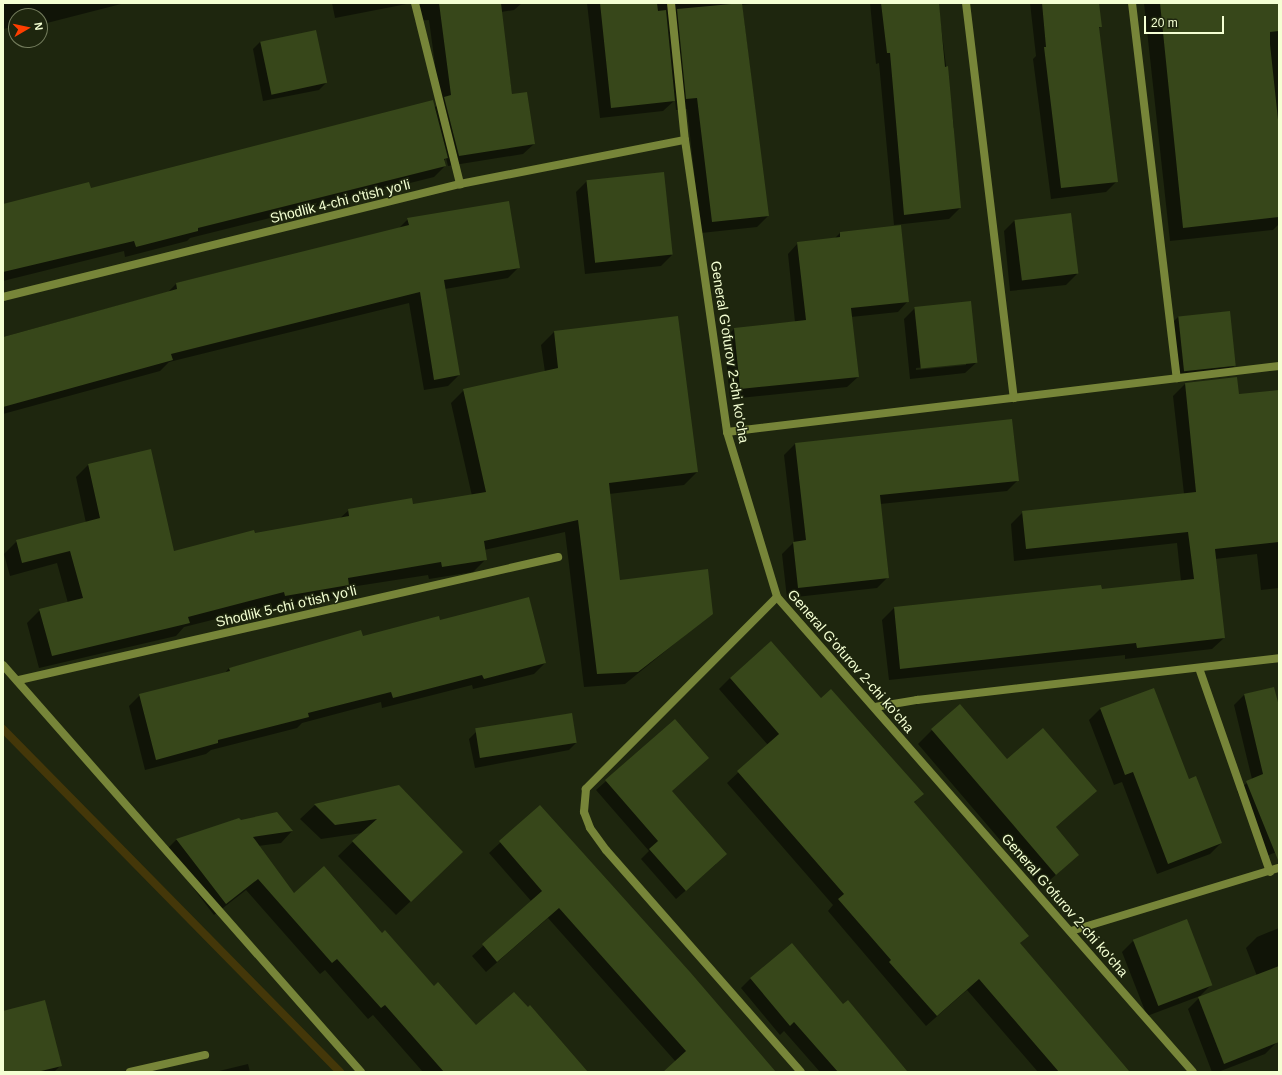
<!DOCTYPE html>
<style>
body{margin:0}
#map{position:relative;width:1282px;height:1075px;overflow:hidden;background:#1e260e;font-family:Arial,sans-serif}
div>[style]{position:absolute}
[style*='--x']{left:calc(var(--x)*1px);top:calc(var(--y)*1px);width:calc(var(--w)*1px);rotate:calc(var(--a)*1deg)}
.shadow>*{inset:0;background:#0007}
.stream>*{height:8px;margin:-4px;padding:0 4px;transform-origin:4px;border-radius:4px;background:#443709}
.building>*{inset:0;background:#37471a;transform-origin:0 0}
.minor>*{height:8px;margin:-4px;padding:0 4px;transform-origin:4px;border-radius:4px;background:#778539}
span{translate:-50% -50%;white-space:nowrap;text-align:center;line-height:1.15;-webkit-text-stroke:3px #1e260e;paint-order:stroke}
.street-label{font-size:14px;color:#f4ffd3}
.frame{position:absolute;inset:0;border:4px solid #f4ffd3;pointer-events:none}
.north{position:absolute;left:8px;top:8px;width:40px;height:40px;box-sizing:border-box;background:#1e260e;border:1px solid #747d5d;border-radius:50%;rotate:81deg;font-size:11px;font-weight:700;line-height:16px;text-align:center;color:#f4ffd3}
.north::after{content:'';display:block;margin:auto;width:14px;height:18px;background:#fe3e00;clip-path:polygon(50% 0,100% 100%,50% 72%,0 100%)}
.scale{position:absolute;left:1144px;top:16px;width:80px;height:18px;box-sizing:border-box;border:2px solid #f4ffd3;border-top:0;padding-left:5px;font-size:12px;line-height:14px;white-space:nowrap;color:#f4ffd3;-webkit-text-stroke:3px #1e260e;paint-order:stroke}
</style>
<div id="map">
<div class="shadow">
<i style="clip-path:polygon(3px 3px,125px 3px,47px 23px,46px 18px,40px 20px,40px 16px,16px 16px,16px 26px,3px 29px)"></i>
<i style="clip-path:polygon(332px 3px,412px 3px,335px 18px)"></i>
<i style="clip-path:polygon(413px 3px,522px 3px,514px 10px,501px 12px,512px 95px,534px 144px,523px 154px,448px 166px,446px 158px,444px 161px,445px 166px,434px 177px,190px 238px,187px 241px,125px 257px,124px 251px,3px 281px,3px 205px,90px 189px,434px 108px,440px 102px,429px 20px,415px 21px)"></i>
<i style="clip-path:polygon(587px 3px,759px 3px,742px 5px,768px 216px,757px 227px,701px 233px,687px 109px,676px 110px,675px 100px,663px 111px,600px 118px)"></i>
<i style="clip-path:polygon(870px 3px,938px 3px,954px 128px,951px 130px,960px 208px,949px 219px,894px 225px,879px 63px,876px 64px)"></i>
<i style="clip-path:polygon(1030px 3px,1098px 3px,1101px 26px,1098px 29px,1117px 181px,1106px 192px,1051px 199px,1033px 59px,1036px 56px)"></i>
<i style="clip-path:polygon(1144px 3px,1279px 3px,1279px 224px,1273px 230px,1170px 241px)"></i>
<i style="clip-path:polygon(260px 42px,326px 83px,319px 90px,263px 101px,253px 49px)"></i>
<i style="clip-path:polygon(587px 181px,672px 255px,661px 266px,585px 274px,576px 192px)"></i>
<i style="clip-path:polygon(408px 219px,519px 267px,508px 278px,445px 289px,459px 375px,448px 386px,424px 390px,409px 303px,169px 362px,160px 371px,3px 414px,3px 337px,168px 292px,176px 284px,398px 229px)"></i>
<i style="clip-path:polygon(1015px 220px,1077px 274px,1066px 285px,1010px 291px,1004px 231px)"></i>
<i style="clip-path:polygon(900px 227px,908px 301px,898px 312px,851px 317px,858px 377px,847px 387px,730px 399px,724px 339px,734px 329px,795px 322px,788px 254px,798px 243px,834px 239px,840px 233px)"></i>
<i style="clip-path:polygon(evenodd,915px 308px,977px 362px,965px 373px,910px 379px,904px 319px,915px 308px,966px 363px,966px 365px,916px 370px,916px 368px,966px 363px)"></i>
<i style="clip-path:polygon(1229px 312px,1235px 365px,1228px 373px,1177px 379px,1171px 324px,1178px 317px)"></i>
<i style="clip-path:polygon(554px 332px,697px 472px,684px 485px,609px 494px,619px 581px,712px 613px,625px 684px,584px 687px,565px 532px,484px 550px,486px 559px,473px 572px,429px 579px,428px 575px,344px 588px,335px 598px,272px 609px,272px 605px,184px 627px,176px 636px,39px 668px,27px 623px,40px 610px,68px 603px,57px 563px,10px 576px,4px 554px,17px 541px,86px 523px,76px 477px,89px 464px,173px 552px,339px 519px,349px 510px,412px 505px,472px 496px,451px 403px,464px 390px,545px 372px,541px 345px)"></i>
<i style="clip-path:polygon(1185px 384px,1238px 396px,1279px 391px,1279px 588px,1261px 590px,1257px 554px,1215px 559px,1224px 638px,1212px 649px,1125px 659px,1125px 655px,889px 680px,882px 620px,894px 608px,1100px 586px,1101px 590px,1181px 581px,1177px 543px,1014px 561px,1011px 524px,1023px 512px,1184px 494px,1173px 396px)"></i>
<i style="clip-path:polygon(795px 444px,1018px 480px,1007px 491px,880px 504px,888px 577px,877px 588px,787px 598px,782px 554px,794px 542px,784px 455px)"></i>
<i style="clip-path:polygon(439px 621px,545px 663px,534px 674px,473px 689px,472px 685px,382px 708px,381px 702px,302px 723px,297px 728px,211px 750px,206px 754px,145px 770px,129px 706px,140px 695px,225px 673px,229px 668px)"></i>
<i style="clip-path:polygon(730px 678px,821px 699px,922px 794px,914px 803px,1027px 936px,1019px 944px,1130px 1072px,1038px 1072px,967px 990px,926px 1026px,828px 911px,833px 905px,727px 783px,768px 745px,719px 689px)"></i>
<i style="clip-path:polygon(1274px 688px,1279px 710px,1279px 851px,1264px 857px,1237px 791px,1252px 779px,1234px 705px,1244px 695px)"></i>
<i style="clip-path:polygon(1153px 689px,1188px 781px,1221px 843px,1210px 854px,1157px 874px,1122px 782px,1114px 785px,1089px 720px,1100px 709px)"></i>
<i style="clip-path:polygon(675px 720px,671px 791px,716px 864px,676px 899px,641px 859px,649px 851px,596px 790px)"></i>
<i style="clip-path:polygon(932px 730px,1006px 760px,1096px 791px,1055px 828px,1078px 855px,1041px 888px,918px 744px)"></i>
<i style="clip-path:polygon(476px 732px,576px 743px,569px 750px,475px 768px,469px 739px)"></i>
<i style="clip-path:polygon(398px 786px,447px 867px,396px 915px,338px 856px,362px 833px,321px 839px,300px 819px,315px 805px)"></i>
<i style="clip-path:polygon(540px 806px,775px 1072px,665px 1072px,676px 1062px,548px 918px,486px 972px,472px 956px,532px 902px,489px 853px)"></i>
<i style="clip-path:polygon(276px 813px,292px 831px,281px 843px,258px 846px,293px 894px,382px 934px,433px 988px,476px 1026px,577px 1072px,423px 1072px,373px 1015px,368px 1019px,325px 970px,320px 974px,246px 890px,214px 915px,165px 851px,176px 840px,238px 819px,240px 821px)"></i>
<i style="clip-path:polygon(1279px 928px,1276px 1043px,1265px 1054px,1218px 1072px,1212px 1072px,1188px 1009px,1199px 998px,1257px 976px,1246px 948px,1257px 937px)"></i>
<i style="clip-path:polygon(1133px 941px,1211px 985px,1200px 996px,1147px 1016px,1122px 952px)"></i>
<i style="clip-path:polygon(751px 978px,843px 1006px,848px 1001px,908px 1072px,820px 1072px,784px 1031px,780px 1035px,741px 988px)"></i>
<i style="clip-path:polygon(3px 1012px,61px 1065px,54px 1072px,3px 1072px)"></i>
<i style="clip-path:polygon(248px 1064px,250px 1072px,215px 1072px)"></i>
</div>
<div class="stream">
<i style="--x:3;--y:729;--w:481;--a:45.5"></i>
</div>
<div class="building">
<i style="clip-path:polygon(439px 3px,501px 3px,512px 94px,527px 92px,535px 144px,459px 156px,444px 97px,451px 95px)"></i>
<i style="clip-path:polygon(600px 3px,657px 3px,658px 11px,666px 10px,675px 101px,611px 108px)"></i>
<i style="clip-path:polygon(742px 3px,769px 216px,712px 222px,697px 98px,686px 99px,677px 9px)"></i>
<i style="clip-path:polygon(881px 3px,939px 3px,945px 67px,948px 66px,961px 208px,904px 215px,890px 53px,887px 53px)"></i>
<i style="clip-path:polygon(1042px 3px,1099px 3px,1102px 27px,1099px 27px,1118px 182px,1061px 188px,1044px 47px,1046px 47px)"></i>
<i style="clip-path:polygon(1160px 3px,1279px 3px,1279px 31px,1270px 32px,1270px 44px,1279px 129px,1279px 217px,1183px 228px)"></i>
<i style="left:316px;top:30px;width:54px;height:57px;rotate:78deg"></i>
<i style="clip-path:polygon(433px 100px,448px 158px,444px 159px,446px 166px,198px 228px,198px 231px,136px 247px,134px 241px,3px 272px,3px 204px,89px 182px,91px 188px)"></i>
<i style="left:664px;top:172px;width:83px;height:78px;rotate:84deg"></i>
<i style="clip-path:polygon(509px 201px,520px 268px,444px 280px,460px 375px,434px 380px,420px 292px,171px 354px,173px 360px,3px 407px,3px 337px,177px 289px,176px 283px,409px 225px,407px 218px)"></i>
<i style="left:1071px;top:213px;width:61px;height:57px;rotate:83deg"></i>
<i style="clip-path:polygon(901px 225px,909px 302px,851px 308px,859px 377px,740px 389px,734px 328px,806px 320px,797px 242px,840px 237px,840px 232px)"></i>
<i style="left:971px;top:301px;width:62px;height:57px;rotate:84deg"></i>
<i style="left:1230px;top:311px;width:55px;height:52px;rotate:84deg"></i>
<i style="clip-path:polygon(678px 316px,698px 472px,609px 483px,620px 580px,708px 569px,713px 614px,638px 672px,597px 674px,578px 520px,484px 541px,487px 560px,442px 567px,441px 562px,348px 578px,349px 585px,285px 596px,284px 592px,188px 617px,190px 623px,52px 656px,39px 609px,83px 598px,70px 551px,22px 563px,16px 540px,100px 518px,88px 464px,151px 449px,174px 551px,254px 530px,255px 533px,349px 516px,348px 509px,412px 498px,413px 504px,486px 492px,463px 389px,558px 368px,554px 331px)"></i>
<i style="clip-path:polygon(1237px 377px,1239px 394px,1279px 390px,1279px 542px,1215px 549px,1225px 638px,1137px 648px,1136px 643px,900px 669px,894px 607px,1101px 585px,1102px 589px,1194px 579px,1188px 532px,1026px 549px,1022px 511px,1196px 492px,1185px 383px)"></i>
<i style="clip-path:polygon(1012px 419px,1019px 481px,880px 495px,889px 578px,798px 588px,793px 542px,806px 540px,795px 443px)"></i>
<i style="clip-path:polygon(529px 597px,546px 663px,484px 679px,482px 675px,393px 698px,391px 692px,308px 713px,309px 717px,218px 740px,218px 743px,156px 760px,139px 694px,230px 671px,229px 668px,361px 630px,363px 636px,439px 616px,440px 620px)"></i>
<i style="clip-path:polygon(771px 641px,821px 698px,831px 689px,924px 794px,914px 802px,1029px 936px,1020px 943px,1130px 1072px,1059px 1072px,979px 979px,937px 1016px,889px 962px,891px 960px,838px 899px,844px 894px,737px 771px,779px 734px,730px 678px)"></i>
<i style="clip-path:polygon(1274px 687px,1279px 706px,1278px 860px,1246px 781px,1263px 774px,1244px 694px)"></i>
<i style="clip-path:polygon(1154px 688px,1189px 779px,1196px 776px,1222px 843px,1168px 864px,1133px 772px,1125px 775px,1100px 708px)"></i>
<i style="clip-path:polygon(960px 704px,1007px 759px,1043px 728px,1097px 791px,1056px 827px,1079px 855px,1056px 875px,931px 729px)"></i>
<i style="left:572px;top:713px;width:30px;height:98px;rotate:81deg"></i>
<i style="clip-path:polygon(675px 719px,709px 758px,672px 791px,727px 854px,686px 891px,649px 849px,658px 841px,605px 780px)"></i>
<i style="clip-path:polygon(399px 785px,463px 852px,411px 902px,352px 841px,377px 819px,335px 825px,314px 804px)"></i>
<i style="clip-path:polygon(540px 805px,690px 972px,776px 1072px,663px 1072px,686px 1051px,559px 908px,497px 962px,482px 944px,542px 891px,499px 841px)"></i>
<i style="clip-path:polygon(277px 812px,293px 831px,253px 837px,294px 893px,324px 866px,382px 933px,385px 930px,434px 986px,438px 982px,476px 1025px,514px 992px,528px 1007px,530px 1005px,588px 1072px,444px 1072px,385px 1005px,381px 1008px,337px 959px,332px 963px,258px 879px,226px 904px,176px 839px,239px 818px,241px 820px)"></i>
<i style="left:1187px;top:919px;width:71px;height:58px;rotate:69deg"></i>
<i style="clip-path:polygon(792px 943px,843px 1004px,848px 1000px,908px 1072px,838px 1072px,794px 1022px,790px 1026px,750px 978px)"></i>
<i style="clip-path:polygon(1279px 966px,1279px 1042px,1224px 1064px,1198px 997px)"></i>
<i style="clip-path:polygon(45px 1000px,62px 1066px,37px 1072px,3px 1072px,3px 1011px)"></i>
</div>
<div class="minor">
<i style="--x:415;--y:3;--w:187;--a:76"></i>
<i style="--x:671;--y:3;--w:138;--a:84.2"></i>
<i style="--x:685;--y:140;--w:295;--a:81.8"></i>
<i style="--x:727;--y:432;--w:172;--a:73.1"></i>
<i style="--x:777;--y:597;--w:631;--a:48.79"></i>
<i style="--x:966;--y:3;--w:398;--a:83.1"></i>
<i style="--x:1132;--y:3;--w:378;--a:83.2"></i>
<i style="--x:3;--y:297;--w:471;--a:-13.9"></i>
<i style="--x:460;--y:184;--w:229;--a:-11.1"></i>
<i style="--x:727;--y:432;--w:556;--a:-6.82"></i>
<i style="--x:777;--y:597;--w:271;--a:134.9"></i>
<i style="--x:586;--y:789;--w:23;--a:95"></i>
<i style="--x:584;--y:812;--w:17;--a:69"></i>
<i style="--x:590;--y:828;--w:27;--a:54"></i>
<i style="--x:606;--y:850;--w:295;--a:48.7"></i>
<i style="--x:3;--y:665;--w:542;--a:48.66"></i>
<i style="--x:1199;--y:668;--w:216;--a:70.8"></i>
<i style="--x:19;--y:680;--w:553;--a:-12.85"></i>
<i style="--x:875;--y:707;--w:43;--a:-9.5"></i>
<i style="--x:917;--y:700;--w:364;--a:-6.6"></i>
<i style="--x:1071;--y:931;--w:217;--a:-16.9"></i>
<i style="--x:130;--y:1072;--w:77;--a:-12.8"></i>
</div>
<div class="street-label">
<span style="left:340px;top:201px;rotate:-14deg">Shodlik 4-chi o'tish yo'li</span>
<span style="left:730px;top:352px;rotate:81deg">General G'ofurov 2-chi ko'cha</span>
<span style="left:286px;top:606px;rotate:-13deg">Shodlik 5-chi o'tish yo'li</span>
<span style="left:851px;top:661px;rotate:49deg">General G'ofurov 2-chi ko'cha</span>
<span style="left:1065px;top:905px;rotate:49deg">General G'ofurov 2-chi ko'cha</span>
</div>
<div class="frame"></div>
<div class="north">N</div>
<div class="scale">20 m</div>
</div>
